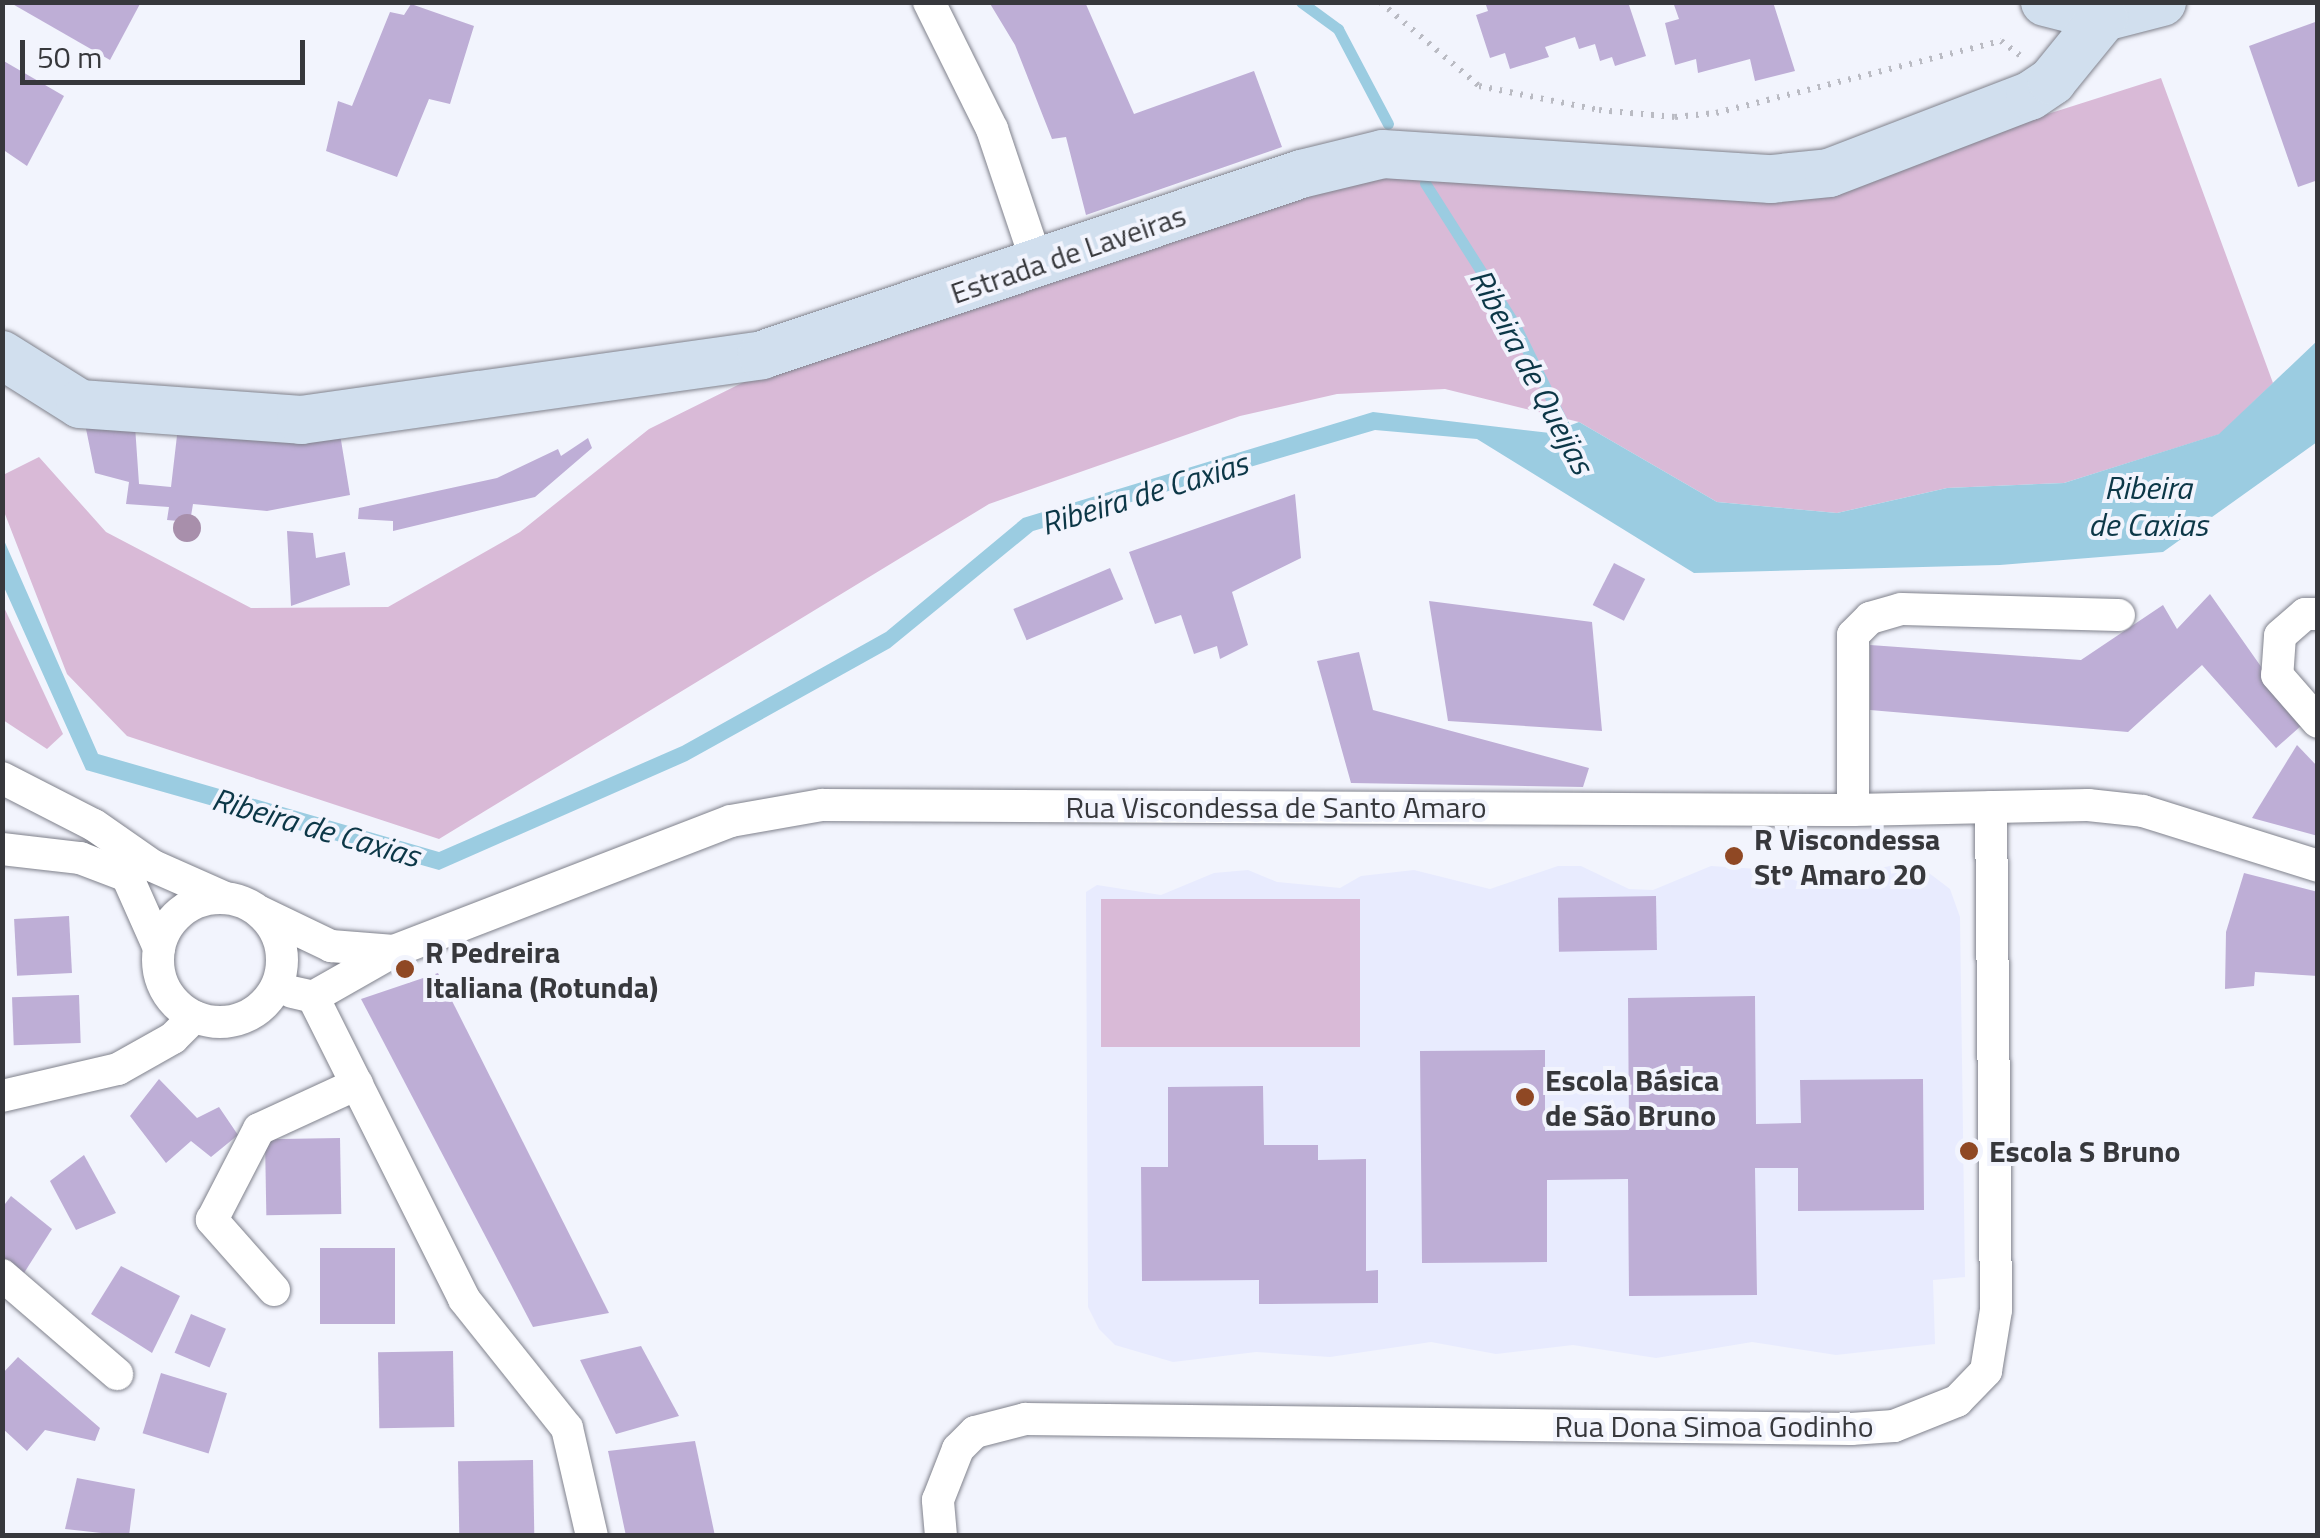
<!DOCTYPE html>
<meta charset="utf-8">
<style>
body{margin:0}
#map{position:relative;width:2320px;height:1538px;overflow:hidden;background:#f2f4fd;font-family:"Titillium Web",sans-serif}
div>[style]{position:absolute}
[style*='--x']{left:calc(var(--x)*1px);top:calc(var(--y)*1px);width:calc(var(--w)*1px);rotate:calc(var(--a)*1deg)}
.built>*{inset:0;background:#e8ebfe}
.green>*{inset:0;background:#d9bad7;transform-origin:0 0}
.water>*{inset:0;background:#9bcce1}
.stream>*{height:11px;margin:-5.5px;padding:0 5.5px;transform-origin:5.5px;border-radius:5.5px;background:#9bcce1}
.building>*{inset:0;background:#beaed6;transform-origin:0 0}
.path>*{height:6px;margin-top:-3px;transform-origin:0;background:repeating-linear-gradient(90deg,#babbc3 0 2.5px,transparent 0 10.5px)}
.roads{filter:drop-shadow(0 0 2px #80828c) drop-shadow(0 0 2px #80828c)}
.street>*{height:32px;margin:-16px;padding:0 16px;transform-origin:16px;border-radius:16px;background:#fff}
.street>.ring{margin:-16px;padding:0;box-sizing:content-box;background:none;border:32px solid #fff;border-radius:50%}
.secondary>*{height:48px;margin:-24px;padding:0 24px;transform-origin:24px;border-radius:24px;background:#d1dfee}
.trees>*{width:28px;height:28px;margin:-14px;border-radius:50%;background:#a88fab}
.dots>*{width:28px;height:28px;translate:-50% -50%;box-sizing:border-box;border:5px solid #f2f4fd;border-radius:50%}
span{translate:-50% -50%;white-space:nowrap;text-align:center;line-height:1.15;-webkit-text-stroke:8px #f2f4fd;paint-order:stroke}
.street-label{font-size:30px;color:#37383c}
.poi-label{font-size:30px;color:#37383c;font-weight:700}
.left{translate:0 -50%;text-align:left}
.water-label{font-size:32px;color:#0c3747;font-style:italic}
.frame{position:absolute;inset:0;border:5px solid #37383c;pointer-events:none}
.scale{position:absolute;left:20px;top:40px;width:285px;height:45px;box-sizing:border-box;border:5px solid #37383c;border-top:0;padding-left:12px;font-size:30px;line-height:35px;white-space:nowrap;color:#37383c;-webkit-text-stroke:8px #f2f4fd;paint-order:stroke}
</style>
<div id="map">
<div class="built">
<i style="clip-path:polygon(1899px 864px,1925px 870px,1950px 889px,1960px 917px,1965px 1277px,1933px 1280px,1935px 1344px,1836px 1355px,1752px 1342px,1656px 1358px,1573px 1345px,1496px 1354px,1431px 1342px,1330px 1357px,1256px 1352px,1173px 1362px,1115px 1345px,1099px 1329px,1088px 1307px,1086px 892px,1097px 885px,1161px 895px,1214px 873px,1248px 870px,1277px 882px,1340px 888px,1361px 876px,1414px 870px,1490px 889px,1558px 866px,1581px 866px,1629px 889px,1653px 890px,1711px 866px,1759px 869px,1807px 884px)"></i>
</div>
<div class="green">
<i style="clip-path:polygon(2161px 78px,2273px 383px,2220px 434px,2064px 483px,1947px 488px,1837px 513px,1717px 502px,1579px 422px,1445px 389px,1337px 394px,1240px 416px,989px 504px,439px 839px,127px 736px,67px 674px,3px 509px,3px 475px,39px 457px,106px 532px,251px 608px,388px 607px,520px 532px,649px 429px,754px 377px,1382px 168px,1790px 196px)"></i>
<i style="clip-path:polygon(2px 603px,63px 734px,47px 749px,3px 720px)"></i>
<i style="left:1360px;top:899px;width:148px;height:259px;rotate:90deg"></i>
</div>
<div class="water">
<i style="clip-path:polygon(2317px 341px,2317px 442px,2163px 552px,2000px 565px,1694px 573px,1477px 439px,1375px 430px,1033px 531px,890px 648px,687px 761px,439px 870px,86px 770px,3px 585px,3px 538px,98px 754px,439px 852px,682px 746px,886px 632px,1023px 518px,1373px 412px,1550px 433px,1579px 422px,1717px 502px,1837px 513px,1947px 488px,2064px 483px,2219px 434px)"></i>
</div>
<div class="stream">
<i style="--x:1301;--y:2;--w:46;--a:36.1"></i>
<i style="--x:1338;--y:29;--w:107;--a:62.2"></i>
<i style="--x:1425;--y:183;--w:166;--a:57.6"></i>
<i style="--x:1514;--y:323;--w:130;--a:64"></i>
</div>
<div class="building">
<i style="clip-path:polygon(9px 2px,141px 2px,110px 60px)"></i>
<i style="clip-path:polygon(989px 2px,1085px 2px,1134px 114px,1254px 71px,1282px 147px,1086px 215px,1066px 137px,1052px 139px,1015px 45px)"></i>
<i style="clip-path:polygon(1485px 2px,1628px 2px,1646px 56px,1615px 66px,1612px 57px,1600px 61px,1595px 44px,1579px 49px,1575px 37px,1545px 47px,1549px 57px,1510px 69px,1505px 53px,1490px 58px,1476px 15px,1488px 11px)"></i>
<i style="clip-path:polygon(1673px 2px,1773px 2px,1795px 71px,1755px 81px,1750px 59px,1698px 73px,1696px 59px,1675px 65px,1665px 23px,1679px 19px)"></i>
<i style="clip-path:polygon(411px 4px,474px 26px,450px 104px,429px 99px,397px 177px,326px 151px,338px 101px,352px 106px,390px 12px,404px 15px)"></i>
<i style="clip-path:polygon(2318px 21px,2318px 180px,2298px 187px,2249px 46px)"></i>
<i style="clip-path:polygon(2px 60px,64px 96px,27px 166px,2px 149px)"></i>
<i style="clip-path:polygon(84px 419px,135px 426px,139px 484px,171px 487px,178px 427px,339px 428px,350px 495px,267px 511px,193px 504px,190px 522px,167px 520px,169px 507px,126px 504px,129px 482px,95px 473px)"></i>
<i style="clip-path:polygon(588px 438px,592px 448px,535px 497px,393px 531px,393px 521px,358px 519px,359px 508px,497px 478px,558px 449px,561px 456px)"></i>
<i style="clip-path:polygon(1295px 494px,1301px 558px,1232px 592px,1248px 645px,1220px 659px,1217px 646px,1194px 654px,1181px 615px,1155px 624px,1129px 552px)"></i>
<i style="clip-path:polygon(287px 531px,313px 533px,316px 558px,345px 552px,350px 585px,291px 606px)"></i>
<i style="left:1614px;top:563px;width:35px;height:47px;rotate:27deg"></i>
<i style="left:1110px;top:568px;width:34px;height:105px;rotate:67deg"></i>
<i style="clip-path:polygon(2210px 594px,2302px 725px,2276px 748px,2202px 665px,2128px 732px,1870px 710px,1870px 645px,2081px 660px,2163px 605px,2177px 629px)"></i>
<i style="clip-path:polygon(1429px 601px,1592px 622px,1602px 731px,1448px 721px)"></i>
<i style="clip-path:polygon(1359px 652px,1373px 710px,1589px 768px,1583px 787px,1351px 783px,1317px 661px)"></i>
<i style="clip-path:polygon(2297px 745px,2318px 767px,2318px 836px,2252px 818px)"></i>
<i style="clip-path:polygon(2244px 873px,2318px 892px,2318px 976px,2255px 972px,2254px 986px,2225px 989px,2226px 932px)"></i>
<i style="left:1656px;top:896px;width:54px;height:98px;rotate:89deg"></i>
<i style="left:69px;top:916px;width:57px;height:55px;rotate:87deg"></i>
<i style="clip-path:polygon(438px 973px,609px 1313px,533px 1327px,361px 999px)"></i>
<i style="left:79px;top:995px;width:48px;height:67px;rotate:88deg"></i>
<i style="clip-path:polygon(1755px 996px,1756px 1124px,1801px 1123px,1800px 1080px,1923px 1079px,1924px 1210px,1798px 1211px,1798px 1168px,1755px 1168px,1757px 1295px,1629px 1296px,1628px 1179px,1547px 1180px,1547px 1262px,1422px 1263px,1420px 1051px,1545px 1050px,1545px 1131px,1629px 1130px,1628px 998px)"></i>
<i style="clip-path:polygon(159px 1079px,197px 1118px,219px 1107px,238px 1135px,211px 1157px,191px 1141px,166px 1163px,130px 1116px)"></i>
<i style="clip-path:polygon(1263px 1086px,1264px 1145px,1318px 1145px,1318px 1160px,1366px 1159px,1366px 1271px,1378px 1270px,1378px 1303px,1259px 1304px,1259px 1280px,1142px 1281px,1141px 1167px,1168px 1167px,1168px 1087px)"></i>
<i style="left:340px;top:1138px;width:76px;height:75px;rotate:89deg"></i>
<i style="clip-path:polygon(84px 1155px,116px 1213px,76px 1230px,50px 1181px)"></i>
<i style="clip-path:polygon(11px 1196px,52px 1229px,24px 1273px,2px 1257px,2px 1208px)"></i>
<i style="left:320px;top:1248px;width:75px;height:76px"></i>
<i style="clip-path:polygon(121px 1266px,180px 1296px,152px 1353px,91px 1314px)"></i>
<i style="left:191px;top:1314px;width:38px;height:42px;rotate:23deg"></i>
<i style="clip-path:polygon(641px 1346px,679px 1416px,616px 1434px,580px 1360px)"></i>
<i style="left:453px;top:1351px;width:76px;height:75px;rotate:89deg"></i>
<i style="clip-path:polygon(18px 1357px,100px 1428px,95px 1441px,45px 1430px,27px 1451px,2px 1428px,2px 1374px)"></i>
<i style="left:161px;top:1373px;width:69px;height:63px;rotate:17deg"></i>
<i style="clip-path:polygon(695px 1441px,715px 1536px,626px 1536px,608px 1451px)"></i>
<i style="left:533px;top:1460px;width:76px;height:75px;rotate:89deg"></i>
<i style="clip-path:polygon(77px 1478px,135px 1489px,129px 1536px,65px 1529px)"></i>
</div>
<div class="path">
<i style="--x:1380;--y:2;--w:130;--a:40.3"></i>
<i style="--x:1479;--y:86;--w:122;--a:11.3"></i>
<i style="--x:1599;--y:110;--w:76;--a:5.3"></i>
<i style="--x:1675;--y:117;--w:41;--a:-5.6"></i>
<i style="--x:1716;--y:113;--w:294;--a:-14.2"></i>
<i style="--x:2001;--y:41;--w:25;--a:37"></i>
</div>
<div class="roads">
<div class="street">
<i style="--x:929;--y:2;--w:142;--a:63.6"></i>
<i style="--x:992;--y:129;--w:141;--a:71.4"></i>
<i style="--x:2318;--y:614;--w:13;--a:180"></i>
<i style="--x:2305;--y:614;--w:33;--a:139"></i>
<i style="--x:2280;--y:636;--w:39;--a:94"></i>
<i style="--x:2277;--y:675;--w:62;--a:48.9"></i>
<i style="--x:2;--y:778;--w:103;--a:27.1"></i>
<i style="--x:94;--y:825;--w:72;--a:34.8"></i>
<i style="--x:153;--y:866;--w:77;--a:23.9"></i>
<i style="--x:1853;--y:810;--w:175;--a:-90"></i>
<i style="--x:1853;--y:635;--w:24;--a:-45"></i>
<i style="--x:1870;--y:618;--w:32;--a:-16"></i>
<i style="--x:1901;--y:609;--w:218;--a:1.6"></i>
<i style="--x:2;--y:849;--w:79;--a:6.6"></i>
<i style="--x:80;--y:858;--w:50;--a:21"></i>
<i style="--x:127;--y:876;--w:79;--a:66"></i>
<i class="ring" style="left:158px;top:898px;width:92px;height:92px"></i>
<i style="--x:260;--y:912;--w:79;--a:25.6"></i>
<i style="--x:331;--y:946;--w:63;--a:4.5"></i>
<i style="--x:394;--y:951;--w:361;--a:-21.1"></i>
<i style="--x:731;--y:821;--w:92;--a:-10"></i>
<i style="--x:822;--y:805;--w:1031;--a:0.28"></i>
<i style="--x:1853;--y:810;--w:235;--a:-1.2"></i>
<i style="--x:2088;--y:805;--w:55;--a:6.2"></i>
<i style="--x:2143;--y:811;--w:183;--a:17.4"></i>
<i style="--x:292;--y:992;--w:22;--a:13"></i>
<i style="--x:313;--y:997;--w:93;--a:-29.6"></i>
<i style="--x:313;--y:997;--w:338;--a:63.4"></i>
<i style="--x:464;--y:1299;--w:165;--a:51.4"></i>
<i style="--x:567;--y:1428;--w:111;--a:77"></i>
<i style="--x:2;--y:1096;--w:119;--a:-13.1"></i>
<i style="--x:118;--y:1069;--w:63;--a:-29.4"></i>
<i style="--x:173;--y:1038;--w:30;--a:-45"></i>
<i style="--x:2;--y:1275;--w:152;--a:40.7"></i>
<i style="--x:274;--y:1290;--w:94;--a:-131.5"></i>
<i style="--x:212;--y:1220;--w:102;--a:-62.7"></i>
<i style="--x:259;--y:1129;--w:108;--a:-24.7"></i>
<i style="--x:941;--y:1536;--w:36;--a:-95"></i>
<i style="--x:938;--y:1500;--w:55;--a:-68.6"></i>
<i style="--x:958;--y:1449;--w:24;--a:-45"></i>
<i style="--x:975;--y:1432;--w:52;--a:-14.6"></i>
<i style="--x:1025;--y:1419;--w:826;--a:0.69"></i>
<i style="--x:1851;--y:1429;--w:43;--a:-4"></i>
<i style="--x:1894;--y:1426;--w:68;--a:-21.6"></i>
<i style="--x:1957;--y:1401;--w:42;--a:-46"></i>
<i style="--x:1986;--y:1371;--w:62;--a:-80.7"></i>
<i style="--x:1996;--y:1310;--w:503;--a:-90.57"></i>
</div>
<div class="secondary">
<i style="--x:2045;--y:2;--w:61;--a:14.3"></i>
<i style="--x:2104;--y:17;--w:60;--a:-14.5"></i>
<i style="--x:2;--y:355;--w:92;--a:32.1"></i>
<i style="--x:80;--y:404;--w:222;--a:4.1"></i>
<i style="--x:301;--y:420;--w:466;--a:-8"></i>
<i style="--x:762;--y:355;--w:569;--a:-18.56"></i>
<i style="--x:1301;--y:174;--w:84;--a:-13.7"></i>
<i style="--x:1383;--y:154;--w:389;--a:3.7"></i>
<i style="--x:1771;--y:179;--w:58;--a:-5.9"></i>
<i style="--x:1829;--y:173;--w:215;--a:-21"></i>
<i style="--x:2030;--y:96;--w:27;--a:-34"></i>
<i style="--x:2052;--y:81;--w:82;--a:-50.9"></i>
</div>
</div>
<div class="trees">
<i style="left:187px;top:528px"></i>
</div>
<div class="dots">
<i style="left:1734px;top:856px;background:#8f4824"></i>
<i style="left:405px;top:969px;background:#8f4824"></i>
<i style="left:1525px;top:1097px;background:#8f4824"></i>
<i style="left:1969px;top:1151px;background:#8f4824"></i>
</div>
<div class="street-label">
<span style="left:1068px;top:254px;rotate:-19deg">Estrada de Laveiras</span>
<span style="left:1276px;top:807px">Rua Viscondessa de Santo Amaro</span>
<span style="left:1714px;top:1426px">Rua Dona Simoa Godinho</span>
</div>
<div class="poi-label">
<span class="left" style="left:1754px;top:856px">R Viscondessa<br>Stº Amaro 20</span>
<span class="left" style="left:425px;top:969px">R Pedreira<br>Italiana (Rotunda)</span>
<span class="left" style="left:1545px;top:1097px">Escola Básica<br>de São Bruno</span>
<span class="left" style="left:1989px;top:1151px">Escola S Bruno</span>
</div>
<div class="water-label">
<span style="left:1532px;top:371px;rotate:62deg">Ribeira de Queijas</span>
<span style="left:2148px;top:506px">Ribeira<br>de Caxias</span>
<span style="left:1144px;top:493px;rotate:-17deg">Ribeira de Caxias</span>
<span style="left:316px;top:827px;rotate:16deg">Ribeira de Caxias</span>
</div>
<div class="frame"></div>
<div class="scale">50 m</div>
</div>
